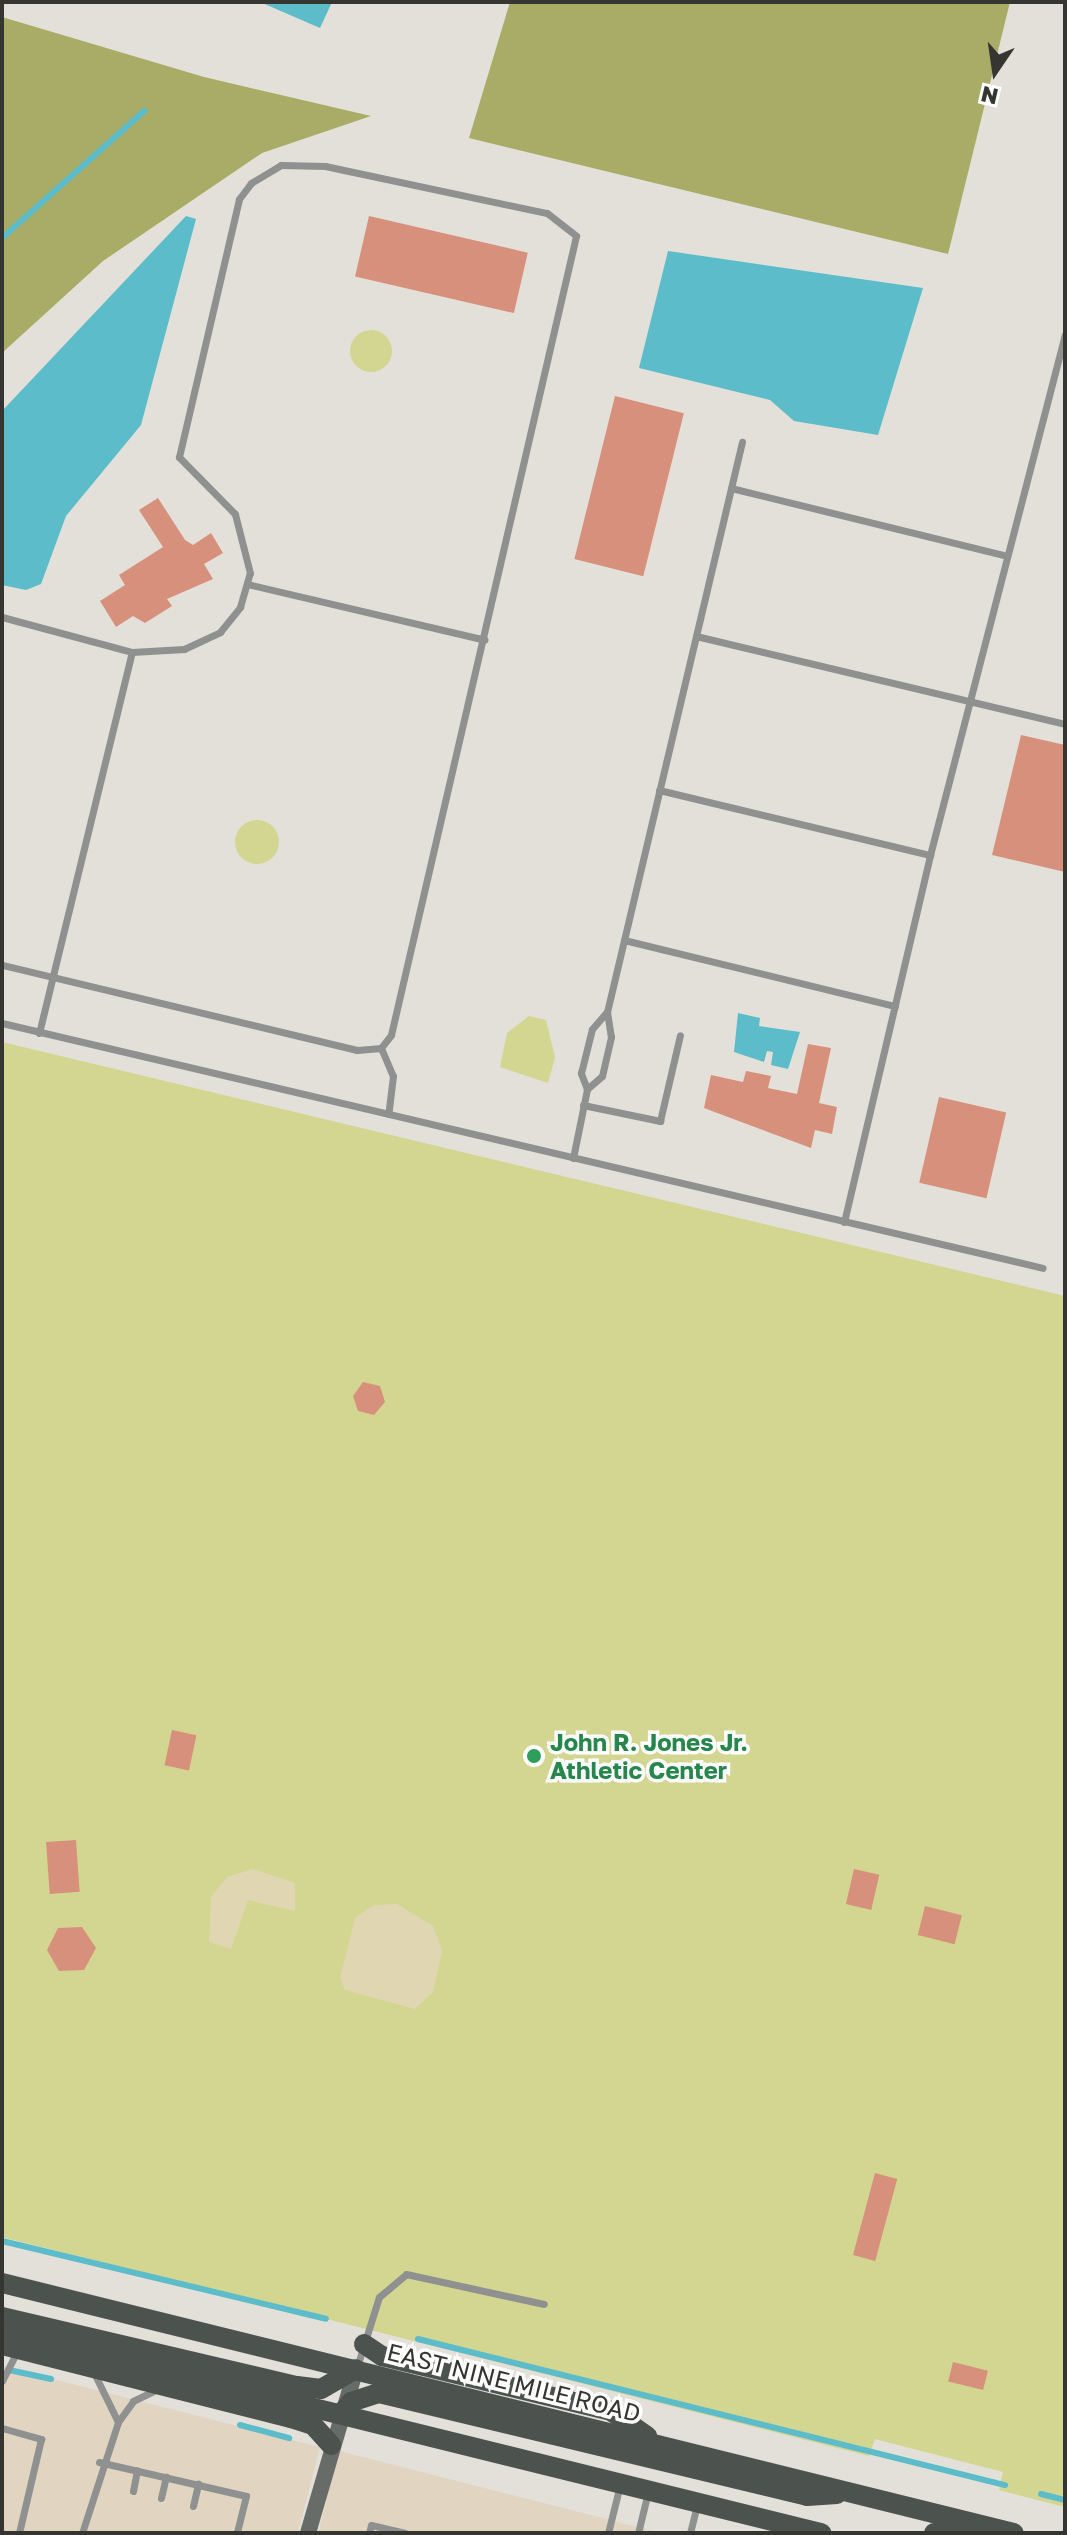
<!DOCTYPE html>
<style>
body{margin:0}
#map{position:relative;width:1067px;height:2535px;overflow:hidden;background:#e2e0d8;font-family:"Golos Text",sans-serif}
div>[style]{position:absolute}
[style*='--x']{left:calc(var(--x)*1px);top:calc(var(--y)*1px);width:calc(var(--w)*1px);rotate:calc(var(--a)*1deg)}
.commercial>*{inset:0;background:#e1d4c1}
.green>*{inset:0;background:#d2d690}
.round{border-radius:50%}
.forest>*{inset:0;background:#a8ac66}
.sand>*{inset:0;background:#e0d7b2}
.water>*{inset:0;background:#5cbcca}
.stream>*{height:6px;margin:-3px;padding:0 3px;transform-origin:3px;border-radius:3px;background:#5cbcca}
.building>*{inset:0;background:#d7907c;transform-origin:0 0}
.lane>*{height:7px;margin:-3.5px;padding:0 3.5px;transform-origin:3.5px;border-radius:3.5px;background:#8e918f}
.secondary>*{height:16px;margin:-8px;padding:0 8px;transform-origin:8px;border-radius:8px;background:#676c69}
.primary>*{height:20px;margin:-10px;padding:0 10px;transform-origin:10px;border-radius:10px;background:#4c524e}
.dots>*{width:22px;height:22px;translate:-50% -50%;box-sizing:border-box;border:4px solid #fff;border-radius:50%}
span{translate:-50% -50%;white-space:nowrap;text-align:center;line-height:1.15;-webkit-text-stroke:7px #fff;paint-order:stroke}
.leisure-label{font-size:24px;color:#27864d;font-weight:700}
.left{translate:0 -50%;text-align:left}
.street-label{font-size:24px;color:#353531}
.frame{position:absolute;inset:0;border:4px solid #353531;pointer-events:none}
.north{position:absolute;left:955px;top:32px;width:80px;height:80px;-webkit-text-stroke:6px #fff;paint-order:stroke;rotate:193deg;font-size:22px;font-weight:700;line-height:32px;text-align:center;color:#353531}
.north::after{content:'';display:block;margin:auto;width:28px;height:36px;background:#353531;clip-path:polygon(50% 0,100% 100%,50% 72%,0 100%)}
</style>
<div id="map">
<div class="commercial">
<i style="clip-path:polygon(2px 2366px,320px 2447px,298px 2533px,2px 2533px)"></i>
<i style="clip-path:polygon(339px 2451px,661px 2533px,318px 2533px)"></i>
</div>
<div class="green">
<i class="round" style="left:350px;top:330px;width:42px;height:42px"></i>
<i class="round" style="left:235px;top:820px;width:44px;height:44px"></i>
<i style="clip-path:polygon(529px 1016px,546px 1020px,555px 1057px,548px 1083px,500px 1067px,507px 1033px)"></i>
<i style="clip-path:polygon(2px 1042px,1065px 1296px,1065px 2507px,999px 2490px,1003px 2472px,875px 2439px,869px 2456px,2px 2237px)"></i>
</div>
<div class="forest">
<i style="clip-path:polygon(510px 2px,1010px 2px,948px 254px,469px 138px)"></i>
<i style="clip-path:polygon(2px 17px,204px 77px,371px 116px,262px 153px,103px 261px,2px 353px)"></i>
</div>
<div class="sand">
<i style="clip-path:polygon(253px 1869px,295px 1883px,295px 1911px,248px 1900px,231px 1949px,209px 1942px,211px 1897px,227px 1877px)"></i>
<i style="clip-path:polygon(397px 1904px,433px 1926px,442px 1950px,433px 1992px,415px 2009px,345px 1990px,340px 1978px,355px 1918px,374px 1905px)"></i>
</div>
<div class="water">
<i style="clip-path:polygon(260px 2px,332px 2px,320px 28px)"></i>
<i style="clip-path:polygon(186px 216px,196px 219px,141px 425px,66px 516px,41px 584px,26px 590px,2px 585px,2px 411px)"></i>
<i style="clip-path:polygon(668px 251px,923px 288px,878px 435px,794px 421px,770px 400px,639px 368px)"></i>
<i style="clip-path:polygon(738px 1013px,760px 1018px,759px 1026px,800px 1032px,788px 1069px,771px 1065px,773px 1052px,767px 1051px,764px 1062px,734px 1052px)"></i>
</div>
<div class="stream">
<i style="--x:2;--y:238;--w:191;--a:-41.8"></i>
<i style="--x:2;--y:2241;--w:333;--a:13.5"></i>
<i style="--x:418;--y:2339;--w:605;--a:13.97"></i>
<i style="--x:9;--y:2370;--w:43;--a:12.1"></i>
<i style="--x:240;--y:2425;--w:51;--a:14.9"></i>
<i style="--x:1041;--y:2494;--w:25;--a:14"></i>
</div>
<div class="building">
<i style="left:369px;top:216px;width:163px;height:62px;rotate:13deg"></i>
<i style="left:615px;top:396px;width:71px;height:168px;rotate:14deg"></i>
<i style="clip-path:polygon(158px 498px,185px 540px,193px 545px,211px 533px,223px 553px,204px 564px,213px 579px,167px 599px,172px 606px,145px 623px,133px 616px,116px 627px,100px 601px,125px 585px,119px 575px,163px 547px,139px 510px)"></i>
<i style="clip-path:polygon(1021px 735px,1065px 745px,1065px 872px,992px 855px)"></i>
<i style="clip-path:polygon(808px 1044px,831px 1048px,819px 1103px,837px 1107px,832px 1134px,815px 1130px,811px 1148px,704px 1108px,711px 1075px,743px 1082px,746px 1071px,771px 1076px,768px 1088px,797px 1094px)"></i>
<i style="left:939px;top:1097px;width:69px;height:88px;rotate:13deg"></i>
<i style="clip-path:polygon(363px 1382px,380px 1386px,385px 1402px,374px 1415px,358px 1411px,353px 1396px)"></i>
<i style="left:172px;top:1730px;width:25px;height:36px;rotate:12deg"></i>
<i style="left:76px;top:1840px;width:52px;height:30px;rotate:86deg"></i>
<i style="left:854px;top:1869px;width:26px;height:36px;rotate:13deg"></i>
<i style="left:925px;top:1906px;width:38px;height:30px;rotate:14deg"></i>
<i style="clip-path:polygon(82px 1927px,96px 1948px,84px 1970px,59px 1971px,47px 1950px,58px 1928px)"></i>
<i style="left:875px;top:2173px;width:23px;height:85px;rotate:15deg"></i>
<i style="left:953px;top:2362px;width:36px;height:20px;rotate:14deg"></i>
</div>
<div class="lane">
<i style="--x:731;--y:488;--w:281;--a:13.8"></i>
<i style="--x:247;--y:584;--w:244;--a:13.2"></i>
<i style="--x:2;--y:617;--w:135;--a:15.1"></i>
<i style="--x:132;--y:652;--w:52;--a:-3.3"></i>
<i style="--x:184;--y:649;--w:40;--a:-25"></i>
<i style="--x:220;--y:632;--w:32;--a:-51"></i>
<i style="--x:240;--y:607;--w:35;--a:-74"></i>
<i style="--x:250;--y:573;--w:61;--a:-104.3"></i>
<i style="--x:235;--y:514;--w:80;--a:-134.5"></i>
<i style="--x:179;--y:457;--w:265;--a:-76.9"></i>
<i style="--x:239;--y:199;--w:20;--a:-53"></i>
<i style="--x:251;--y:183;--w:35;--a:-31"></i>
<i style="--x:281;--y:165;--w:44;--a:1.3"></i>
<i style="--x:325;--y:166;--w:227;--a:12"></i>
<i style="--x:547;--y:213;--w:37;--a:38"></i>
<i style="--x:576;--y:236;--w:820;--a:103.04"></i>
<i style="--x:391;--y:1035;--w:16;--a:128"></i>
<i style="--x:381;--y:1048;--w:24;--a:175"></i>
<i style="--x:357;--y:1050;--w:365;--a:-166.5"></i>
<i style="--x:696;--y:636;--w:379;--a:13.4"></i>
<i style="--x:659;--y:790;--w:279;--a:13.5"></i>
<i style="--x:930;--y:855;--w:538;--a:-75.47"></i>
<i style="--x:624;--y:940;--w:279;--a:13.7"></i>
<i style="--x:607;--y:1012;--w:586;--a:-76.68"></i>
<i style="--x:2;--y:1023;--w:1069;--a:13.24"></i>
<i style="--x:39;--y:1033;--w:392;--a:-76.3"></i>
<i style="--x:381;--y:1048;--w:30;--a:67"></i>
<i style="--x:393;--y:1076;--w:38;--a:97"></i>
<i style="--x:583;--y:1105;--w:79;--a:11.7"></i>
<i style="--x:660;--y:1121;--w:88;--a:-76.9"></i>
<i style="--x:573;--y:1158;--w:70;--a:-78.5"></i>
<i style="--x:587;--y:1089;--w:17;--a:-111"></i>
<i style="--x:581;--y:1073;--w:45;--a:-76"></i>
<i style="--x:592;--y:1029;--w:23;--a:-49"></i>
<i style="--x:607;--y:1012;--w:25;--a:81"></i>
<i style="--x:611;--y:1037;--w:40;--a:103"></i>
<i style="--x:602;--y:1076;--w:20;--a:139"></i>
<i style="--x:844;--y:1222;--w:377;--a:-76.8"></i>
<i style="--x:357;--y:2367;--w:73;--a:-72.6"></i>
<i style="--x:379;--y:2297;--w:35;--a:-40"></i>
<i style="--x:406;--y:2274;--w:141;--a:12.3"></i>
<i style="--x:95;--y:2375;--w:52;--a:63.9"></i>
<i style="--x:2;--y:2381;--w:34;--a:-63"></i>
<i style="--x:2;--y:2428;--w:41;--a:15.8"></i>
<i style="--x:41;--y:2439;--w:97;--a:103.2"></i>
<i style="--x:99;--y:2462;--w:151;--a:13"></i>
<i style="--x:246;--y:2496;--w:38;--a:104"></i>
<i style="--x:133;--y:2491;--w:21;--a:-79"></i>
<i style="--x:161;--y:2498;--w:22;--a:-77"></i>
<i style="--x:193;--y:2506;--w:23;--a:-77"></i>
<i style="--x:82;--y:2533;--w:117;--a:-72"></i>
<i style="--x:118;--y:2422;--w:26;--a:-54"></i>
<i style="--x:133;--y:2401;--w:25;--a:-26"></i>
<i style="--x:369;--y:2533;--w:8;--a:-76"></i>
<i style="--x:371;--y:2525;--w:35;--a:13"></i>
<i style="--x:608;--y:2533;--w:49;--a:-76"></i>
<i style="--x:638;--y:2533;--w:42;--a:-76.3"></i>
<i style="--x:690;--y:2533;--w:30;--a:-76"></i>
</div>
<div class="secondary">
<i style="--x:308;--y:2533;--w:171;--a:-73.7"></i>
</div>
<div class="primary">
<i style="--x:2;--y:2283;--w:1042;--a:13.88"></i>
<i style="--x:2;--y:2317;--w:303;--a:13.2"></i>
<i style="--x:297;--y:2386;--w:24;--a:7"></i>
<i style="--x:321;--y:2389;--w:40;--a:-29.7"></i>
<i style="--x:2;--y:2331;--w:844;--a:13.86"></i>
<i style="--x:364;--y:2344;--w:22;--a:34"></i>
<i style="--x:382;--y:2356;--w:236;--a:13.5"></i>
<i style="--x:611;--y:2411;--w:44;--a:34.8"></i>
<i style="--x:2;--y:2345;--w:298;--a:14.2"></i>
<i style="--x:291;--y:2418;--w:23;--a:18"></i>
<i style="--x:313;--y:2425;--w:27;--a:48"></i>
<i style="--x:341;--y:2414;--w:16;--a:-50"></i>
<i style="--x:351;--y:2402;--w:29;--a:-18"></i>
<i style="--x:379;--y:2393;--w:440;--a:13.5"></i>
<i style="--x:807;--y:2496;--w:30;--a:-4"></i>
<i style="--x:934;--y:2533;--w:25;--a:0"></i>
</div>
<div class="dots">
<i style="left:534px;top:1756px;background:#2e9e5b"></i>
</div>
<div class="leisure-label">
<span class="left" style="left:550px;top:1756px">John R. Jones Jr.<br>Athletic Center</span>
</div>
<div class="street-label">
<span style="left:514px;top:2382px;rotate:14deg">EAST NINE MILE ROAD</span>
</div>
<div class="frame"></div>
<div class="north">N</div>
</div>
